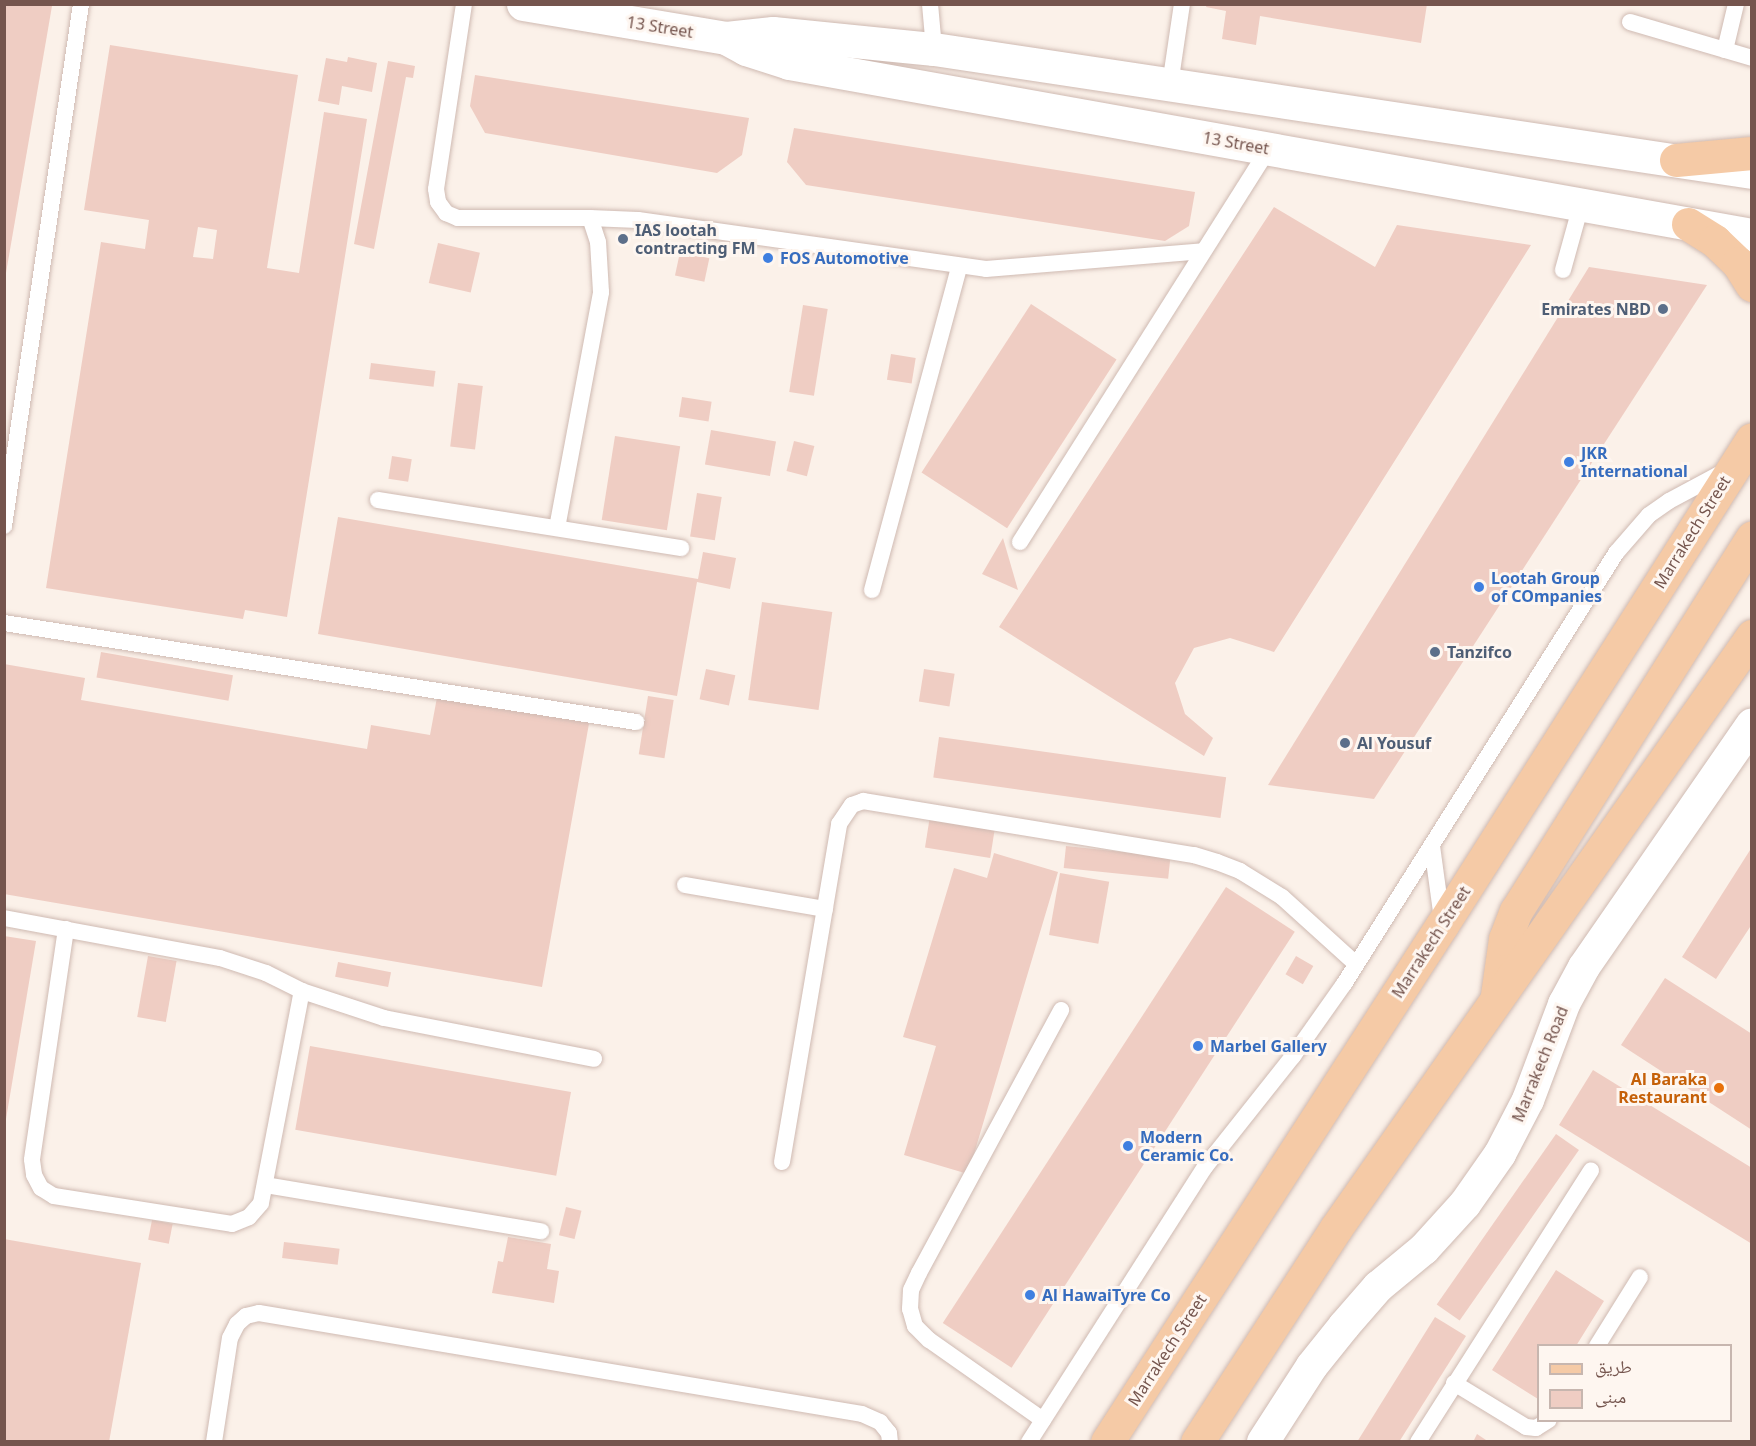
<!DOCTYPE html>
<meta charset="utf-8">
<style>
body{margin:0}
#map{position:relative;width:1756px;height:1446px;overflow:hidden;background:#fbf1e9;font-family:"Noto Sans","Noto Naskh Arabic",sans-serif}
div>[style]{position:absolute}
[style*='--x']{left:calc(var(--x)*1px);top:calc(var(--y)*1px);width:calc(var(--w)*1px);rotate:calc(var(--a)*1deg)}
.building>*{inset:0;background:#efcdc3;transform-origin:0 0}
.roads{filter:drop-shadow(0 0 2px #cfbab2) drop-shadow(0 0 2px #cfbab2)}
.lane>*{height:16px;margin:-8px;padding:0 8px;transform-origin:8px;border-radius:8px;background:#fff}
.street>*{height:32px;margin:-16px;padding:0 16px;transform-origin:16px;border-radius:16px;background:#fff}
.secondary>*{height:33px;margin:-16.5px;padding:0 16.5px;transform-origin:16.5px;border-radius:16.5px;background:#fff}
.primary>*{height:33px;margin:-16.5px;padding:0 16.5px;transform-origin:16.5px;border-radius:16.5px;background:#f5caa6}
.dots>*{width:16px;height:16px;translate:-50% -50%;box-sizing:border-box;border:3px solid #fef6f0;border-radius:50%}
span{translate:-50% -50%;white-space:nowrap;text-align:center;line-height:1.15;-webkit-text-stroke:6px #fef6f0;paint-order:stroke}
.street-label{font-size:16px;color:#75554e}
.service-label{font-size:16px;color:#4e5e75;font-weight:700}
.left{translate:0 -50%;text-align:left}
.right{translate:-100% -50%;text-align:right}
.shop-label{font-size:16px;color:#366cbe;font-weight:700}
.food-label{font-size:16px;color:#c56008;font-weight:700}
.frame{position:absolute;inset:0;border:6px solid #75554e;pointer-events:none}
.legend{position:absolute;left:1537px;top:1344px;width:195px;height:78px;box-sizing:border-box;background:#fef6f0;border:2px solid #c7b6af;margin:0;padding:8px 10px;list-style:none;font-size:18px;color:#75554e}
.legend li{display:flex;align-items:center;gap:12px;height:30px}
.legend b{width:30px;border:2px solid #c7b6af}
</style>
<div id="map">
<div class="building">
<i style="clip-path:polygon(4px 4px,52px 6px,6px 273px,4px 273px)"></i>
<i style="clip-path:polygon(1207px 4px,1427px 4px,1421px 43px,1260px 16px,1256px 45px,1222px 39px,1226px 11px,1206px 7px)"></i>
<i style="clip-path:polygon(evenodd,110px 45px,298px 75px,267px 268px,299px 273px,324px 112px,367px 119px,287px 617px,245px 610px,243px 619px,46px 588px,101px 242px,145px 249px,149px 220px,84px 210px,110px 45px,198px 227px,217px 230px,213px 259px,193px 257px,198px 227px)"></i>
<i style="clip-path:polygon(348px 57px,377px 63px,372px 92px,342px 86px,339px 105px,318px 101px,326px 58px,347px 62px)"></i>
<i style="clip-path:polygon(388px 61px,415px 66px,413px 78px,406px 77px,374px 249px,354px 244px)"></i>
<i style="clip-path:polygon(475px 75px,749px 118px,742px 155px,717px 173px,485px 133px,470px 106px)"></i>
<i style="clip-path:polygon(794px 128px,1195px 192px,1189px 226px,1165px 241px,806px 185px,787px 162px)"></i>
<i style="clip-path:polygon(1274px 207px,1375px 267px,1397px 225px,1531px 245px,1274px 652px,1230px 638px,1194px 648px,1175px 683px,1185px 714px,1213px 738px,1204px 756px,999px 627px)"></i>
<i style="left:438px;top:243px;width:43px;height:41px;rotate:13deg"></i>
<i style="left:680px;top:252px;width:30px;height:24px;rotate:12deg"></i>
<i style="clip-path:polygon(1589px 267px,1707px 285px,1374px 799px,1268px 785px)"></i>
<i style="left:1031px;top:304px;width:102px;height:201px;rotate:33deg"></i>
<i style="left:803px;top:305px;width:25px;height:88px;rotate:9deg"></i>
<i style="left:891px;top:354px;width:25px;height:26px;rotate:9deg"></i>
<i style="left:371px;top:363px;width:65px;height:16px;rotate:7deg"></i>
<i style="left:458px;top:383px;width:25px;height:64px;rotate:7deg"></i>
<i style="left:682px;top:397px;width:30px;height:20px;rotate:9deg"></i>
<i style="left:711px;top:430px;width:66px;height:35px;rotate:10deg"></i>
<i style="left:615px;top:436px;width:66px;height:85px;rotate:9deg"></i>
<i style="left:794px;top:441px;width:21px;height:31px;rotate:14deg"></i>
<i style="left:392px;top:456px;width:20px;height:23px;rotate:9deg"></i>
<i style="left:697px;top:493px;width:25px;height:44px;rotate:9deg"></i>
<i style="clip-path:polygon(338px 517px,698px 579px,703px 552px,736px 558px,730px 589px,697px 582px,677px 696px,318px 634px)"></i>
<i style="clip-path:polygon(1003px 538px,1018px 590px,982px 574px)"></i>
<i style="left:762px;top:602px;width:71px;height:99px;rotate:8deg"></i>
<i style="left:101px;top:652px;width:134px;height:26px;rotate:10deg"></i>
<i style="clip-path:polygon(4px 664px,85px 678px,81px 700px,367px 749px,371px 725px,430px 735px,438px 692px,590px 718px,542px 987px,4px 894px)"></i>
<i style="left:706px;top:669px;width:30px;height:31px;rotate:12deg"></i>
<i style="left:924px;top:669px;width:31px;height:33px;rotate:9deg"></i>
<i style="left:648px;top:696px;width:26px;height:59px;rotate:9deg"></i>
<i style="left:939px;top:737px;width:290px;height:41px;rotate:8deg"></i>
<i style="left:930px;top:816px;width:66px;height:32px;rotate:9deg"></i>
<i style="left:1066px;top:846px;width:105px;height:22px;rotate:6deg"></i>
<i style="clip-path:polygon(1752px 847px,1752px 924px,1716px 979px,1682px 957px)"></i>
<i style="clip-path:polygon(994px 853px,1058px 872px,968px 1174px,904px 1155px,936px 1046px,903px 1037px,954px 868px,987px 878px)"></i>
<i style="left:1060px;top:873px;width:50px;height:63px;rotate:10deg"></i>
<i style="left:1226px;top:887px;width:82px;height:520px;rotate:33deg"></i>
<i style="clip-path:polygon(4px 936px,36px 941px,6px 1119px,4px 1119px)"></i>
<i style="left:148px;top:956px;width:29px;height:62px;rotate:10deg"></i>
<i style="left:1296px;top:956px;width:20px;height:21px;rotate:30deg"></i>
<i style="left:338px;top:962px;width:54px;height:15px;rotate:11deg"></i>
<i style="clip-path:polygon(1665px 978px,1752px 1034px,1752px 1130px,1621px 1045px)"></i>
<i style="left:310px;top:1046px;width:265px;height:85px;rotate:10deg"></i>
<i style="clip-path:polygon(1593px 1070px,1752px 1168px,1752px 1244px,1559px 1125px)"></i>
<i style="left:1556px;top:1134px;width:28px;height:208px;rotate:35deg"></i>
<i style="left:566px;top:1207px;width:16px;height:29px;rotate:14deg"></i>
<i style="left:152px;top:1220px;width:21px;height:20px;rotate:11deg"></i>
<i style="clip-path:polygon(508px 1237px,551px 1244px,547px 1269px,559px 1271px,554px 1303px,492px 1293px,498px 1261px,503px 1262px)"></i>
<i style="clip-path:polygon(4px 1239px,141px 1263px,109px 1442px,4px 1442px)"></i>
<i style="left:284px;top:1242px;width:56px;height:16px;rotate:7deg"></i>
<i style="clip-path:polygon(1556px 1270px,1604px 1301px,1576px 1346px,1538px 1346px,1538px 1399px,1492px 1370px)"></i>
<i style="clip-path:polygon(1435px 1317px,1466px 1336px,1399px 1442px,1357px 1442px)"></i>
<i style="clip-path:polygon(1477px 1434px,1489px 1442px,1473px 1442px)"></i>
</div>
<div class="roads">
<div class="lane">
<i style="--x:464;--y:4;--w:187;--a:98.6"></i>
<i style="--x:436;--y:189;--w:13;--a:81"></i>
<i style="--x:438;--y:202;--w:14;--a:54"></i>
<i style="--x:446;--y:213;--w:13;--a:23"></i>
<i style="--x:458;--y:218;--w:132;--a:0"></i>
<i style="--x:590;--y:218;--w:48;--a:2.4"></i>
<i style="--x:638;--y:220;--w:351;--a:8"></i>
<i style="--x:986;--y:269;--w:218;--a:-4.7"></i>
<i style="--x:930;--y:4;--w:45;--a:84.9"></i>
<i style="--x:1630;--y:22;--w:127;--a:16.4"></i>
<i style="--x:1725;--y:50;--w:47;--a:-76.6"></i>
<i style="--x:1170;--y:85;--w:82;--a:-81.6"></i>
<i style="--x:1563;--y:270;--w:67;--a:-74.5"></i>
<i style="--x:378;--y:500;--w:307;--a:9"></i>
<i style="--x:4;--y:526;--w:528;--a:-81.61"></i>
<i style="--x:557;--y:528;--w:240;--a:-79.4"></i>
<i style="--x:601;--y:292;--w:50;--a:-93.4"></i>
<i style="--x:598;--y:242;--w:25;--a:-108"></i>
<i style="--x:1020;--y:542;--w:465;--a:-57.7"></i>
<i style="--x:872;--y:590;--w:335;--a:-74.9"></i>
<i style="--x:4;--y:623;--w:640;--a:8.9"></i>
<i style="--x:1432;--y:846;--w:74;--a:82.2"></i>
<i style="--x:685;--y:885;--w:142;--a:9.7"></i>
<i style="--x:4;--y:918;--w:220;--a:10.5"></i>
<i style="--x:220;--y:958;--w:48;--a:18.1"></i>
<i style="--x:266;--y:973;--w:40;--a:26.6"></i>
<i style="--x:302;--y:991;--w:86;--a:18.2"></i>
<i style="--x:384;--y:1018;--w:214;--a:11"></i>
<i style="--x:66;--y:929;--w:233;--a:98.4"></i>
<i style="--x:32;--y:1160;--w:15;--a:82"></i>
<i style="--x:34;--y:1175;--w:15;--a:62"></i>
<i style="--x:41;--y:1188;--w:15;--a:32"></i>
<i style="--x:54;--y:1196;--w:180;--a:8.9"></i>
<i style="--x:232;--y:1224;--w:18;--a:-22"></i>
<i style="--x:249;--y:1217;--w:18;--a:-49"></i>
<i style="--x:261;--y:1203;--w:216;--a:-79.1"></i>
<i style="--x:782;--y:1162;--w:343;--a:-80.4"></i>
<i style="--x:839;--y:824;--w:23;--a:-56"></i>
<i style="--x:852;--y:805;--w:12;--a:-20"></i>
<i style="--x:863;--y:801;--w:335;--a:9.3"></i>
<i style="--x:1194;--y:855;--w:24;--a:17"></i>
<i style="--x:1217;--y:862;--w:25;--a:21"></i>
<i style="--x:1240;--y:871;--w:49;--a:31.8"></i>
<i style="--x:1282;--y:897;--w:100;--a:42.2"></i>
<i style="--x:265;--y:1185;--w:280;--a:9.5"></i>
<i style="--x:1597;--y:1346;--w:81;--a:-58.1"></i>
<i style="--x:1454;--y:1383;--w:84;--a:31.4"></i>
<i style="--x:1526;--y:1427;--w:10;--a:6"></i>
<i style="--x:1536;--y:1428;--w:15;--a:-32"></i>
<i style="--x:1043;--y:1420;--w:139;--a:-144.9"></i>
<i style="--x:929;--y:1340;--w:20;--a:-135"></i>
<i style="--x:915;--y:1326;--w:18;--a:-106"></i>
<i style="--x:910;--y:1309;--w:19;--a:-87"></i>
<i style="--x:911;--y:1290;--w:19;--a:-65"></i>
<i style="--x:919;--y:1273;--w:299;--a:-61.6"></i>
<i style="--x:214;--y:1442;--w:105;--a:-81.3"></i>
<i style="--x:230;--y:1338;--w:16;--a:-63"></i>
<i style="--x:237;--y:1324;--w:12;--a:-42"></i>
<i style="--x:246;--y:1316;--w:13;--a:-13"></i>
<i style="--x:259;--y:1313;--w:611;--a:9.51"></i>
<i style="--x:862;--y:1414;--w:20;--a:24"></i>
<i style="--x:880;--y:1422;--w:14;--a:51"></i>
<i style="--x:889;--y:1433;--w:9;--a:84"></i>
<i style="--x:1029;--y:1442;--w:326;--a:-57.4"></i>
<i style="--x:1205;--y:1167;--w:142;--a:-51.6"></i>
<i style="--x:1293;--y:1056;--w:88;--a:-54.7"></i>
<i style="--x:1344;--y:984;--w:510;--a:-57.74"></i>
<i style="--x:1616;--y:553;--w:50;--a:-49"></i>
<i style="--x:1649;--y:515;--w:24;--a:-35"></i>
<i style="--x:1669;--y:501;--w:64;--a:-28.2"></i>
<i style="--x:1418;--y:1442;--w:322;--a:-57.5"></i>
</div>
<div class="street">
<i style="--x:1263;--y:1442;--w:90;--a:-57.2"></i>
<i style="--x:1312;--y:1366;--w:51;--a:-51.3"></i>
<i style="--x:1344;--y:1326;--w:52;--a:-48.9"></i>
<i style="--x:1378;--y:1287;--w:60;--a:-39.6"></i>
<i style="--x:1424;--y:1249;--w:61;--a:-47.7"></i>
<i style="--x:1465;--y:1204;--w:61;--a:-55"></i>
<i style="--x:1500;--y:1154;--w:61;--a:-62.6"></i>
<i style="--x:1528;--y:1100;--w:103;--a:-69.4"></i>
<i style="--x:1564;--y:1004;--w:42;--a:-61.6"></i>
<i style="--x:1584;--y:967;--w:295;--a:-55.3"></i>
</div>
<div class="secondary">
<i style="--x:523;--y:4;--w:206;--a:9.5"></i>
<i style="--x:726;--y:38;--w:47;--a:-6.1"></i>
<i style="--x:773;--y:33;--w:162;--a:5.7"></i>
<i style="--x:934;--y:49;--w:827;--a:8.55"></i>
<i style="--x:726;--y:38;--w:23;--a:29"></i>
<i style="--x:746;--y:49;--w:45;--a:18"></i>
<i style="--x:789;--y:63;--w:978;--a:10.13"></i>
</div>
<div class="primary">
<i style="--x:1676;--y:160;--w:76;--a:-5.3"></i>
<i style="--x:1688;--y:224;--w:32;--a:32"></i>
<i style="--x:1715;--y:241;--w:32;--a:44"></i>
<i style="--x:1738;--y:263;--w:26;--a:58"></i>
<i style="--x:1497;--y:995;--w:57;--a:-81.9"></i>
<i style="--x:1505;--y:939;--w:30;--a:-69"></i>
<i style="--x:1516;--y:911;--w:442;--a:-57.7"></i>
<i style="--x:1107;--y:1442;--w:616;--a:-57.06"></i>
<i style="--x:1442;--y:925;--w:576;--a:-57.47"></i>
<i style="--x:1197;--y:1442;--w:255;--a:-57"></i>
<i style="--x:1336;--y:1228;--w:724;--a:-54.9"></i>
</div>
</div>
<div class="dots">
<i style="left:623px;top:239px;background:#5c6f8a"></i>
<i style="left:768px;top:258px;background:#3f7fe0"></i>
<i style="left:1663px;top:309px;background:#5c6f8a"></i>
<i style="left:1569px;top:462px;background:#3f7fe0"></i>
<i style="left:1479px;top:587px;background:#3f7fe0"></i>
<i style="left:1435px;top:652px;background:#5c6f8a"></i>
<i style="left:1345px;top:743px;background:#5c6f8a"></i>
<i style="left:1198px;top:1046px;background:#3f7fe0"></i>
<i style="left:1719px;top:1088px;background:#e8710a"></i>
<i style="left:1128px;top:1146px;background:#3f7fe0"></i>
<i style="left:1030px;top:1295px;background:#3f7fe0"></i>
</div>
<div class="street-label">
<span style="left:660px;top:27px;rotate:9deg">13 Street</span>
<span style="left:1236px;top:143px;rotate:10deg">13 Street</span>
<span style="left:1692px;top:532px;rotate:-58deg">Marrakech Street</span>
<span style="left:1431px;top:942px;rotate:-57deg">Marrakech Street</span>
<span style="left:1540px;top:1064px;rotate:-68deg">Marrakech Road</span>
<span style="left:1167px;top:1350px;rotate:-57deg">Marrakech Street</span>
</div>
<div class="service-label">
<span class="left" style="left:635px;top:239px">IAS lootah<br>contracting FM</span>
<span class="right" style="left:1651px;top:309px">Emirates NBD</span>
<span class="left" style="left:1447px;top:652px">Tanzifco</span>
<span class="left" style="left:1357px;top:743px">Al Yousuf</span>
</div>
<div class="shop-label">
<span class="left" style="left:780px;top:258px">FOS Automotive</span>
<span class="left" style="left:1581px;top:462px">JKR<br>International</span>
<span class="left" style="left:1491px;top:587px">Lootah Group<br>of COmpanies</span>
<span class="left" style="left:1210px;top:1046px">Marbel Gallery</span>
<span class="left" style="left:1140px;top:1146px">Modern<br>Ceramic Co.</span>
<span class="left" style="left:1042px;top:1295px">Al HawaiTyre Co</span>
</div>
<div class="food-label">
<span class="right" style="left:1707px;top:1088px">Al Baraka<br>Restaurant</span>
</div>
<div class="frame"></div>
<ul class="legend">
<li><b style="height:8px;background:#f5caa6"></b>طريق</li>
<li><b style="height:16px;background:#efcdc3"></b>مبنى</li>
</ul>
</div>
